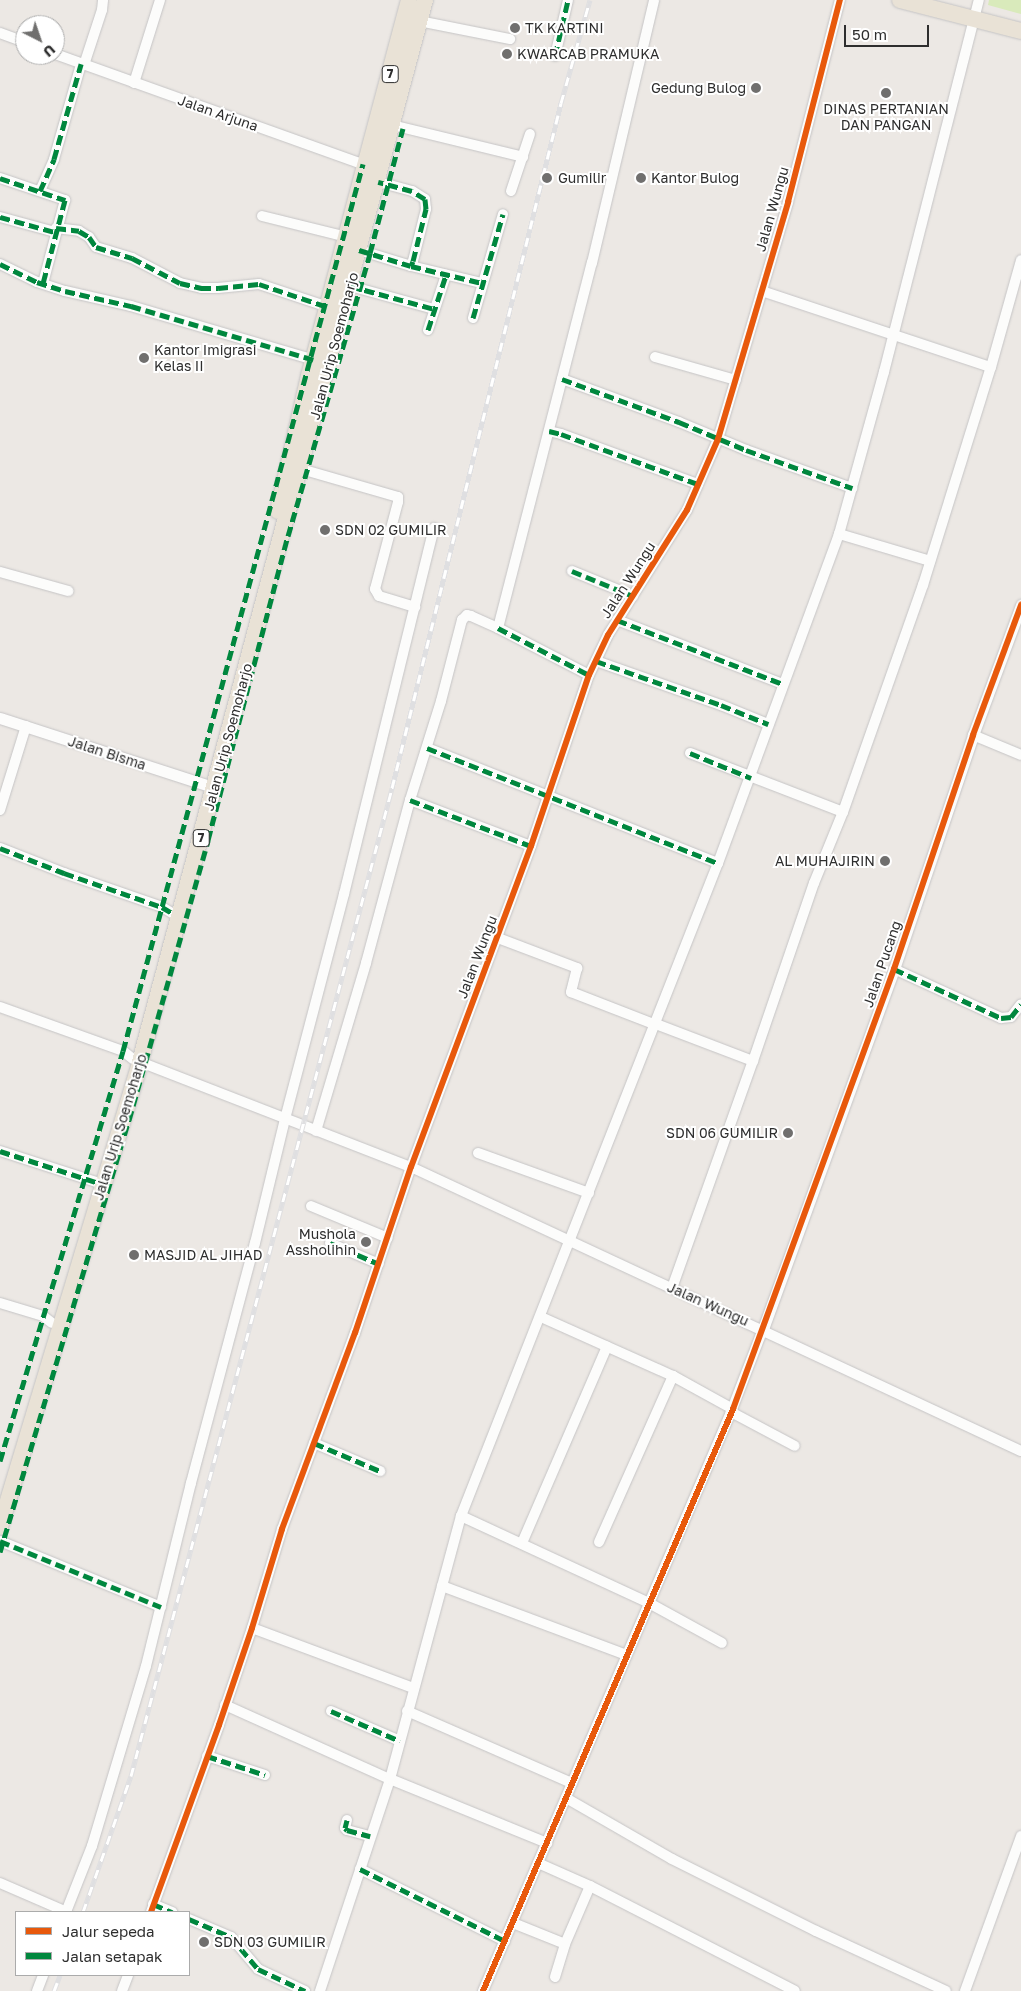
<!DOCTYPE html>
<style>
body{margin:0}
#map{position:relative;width:1021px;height:1991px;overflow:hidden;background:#ece8e4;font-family:"Golos Text",sans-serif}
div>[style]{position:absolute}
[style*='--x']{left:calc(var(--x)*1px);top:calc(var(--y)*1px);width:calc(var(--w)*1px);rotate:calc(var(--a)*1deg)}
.pitch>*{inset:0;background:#d9eabb}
.roads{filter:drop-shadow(0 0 1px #c5c4c5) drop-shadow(0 0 1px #c5c4c5)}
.minor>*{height:10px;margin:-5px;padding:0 5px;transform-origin:5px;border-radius:5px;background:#fcfcfb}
.tertiary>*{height:11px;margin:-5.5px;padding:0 5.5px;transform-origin:5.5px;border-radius:5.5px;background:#fcfcfb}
.trunk>*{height:16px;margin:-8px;padding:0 8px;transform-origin:8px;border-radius:8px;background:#e9e2d6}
.rail>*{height:5px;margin-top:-2.5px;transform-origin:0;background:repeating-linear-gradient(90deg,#fff 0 9px,#dfdfe1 0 18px);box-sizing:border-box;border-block:1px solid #dfdfe1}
.quiet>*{height:5px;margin-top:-2.5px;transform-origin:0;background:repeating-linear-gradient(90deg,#00873e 0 10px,transparent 0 15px)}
.cycleway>*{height:6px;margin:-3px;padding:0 3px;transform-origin:3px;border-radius:3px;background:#e8590c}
.dots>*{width:14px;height:14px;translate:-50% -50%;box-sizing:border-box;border:2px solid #fff;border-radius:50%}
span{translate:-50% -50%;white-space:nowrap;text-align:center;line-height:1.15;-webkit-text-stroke:4px #fff;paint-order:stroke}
.shield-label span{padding:1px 4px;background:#fff;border:1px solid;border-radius:4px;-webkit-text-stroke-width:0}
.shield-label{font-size:12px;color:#2e2e2e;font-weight:700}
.poi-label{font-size:14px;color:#2e2e2e}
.left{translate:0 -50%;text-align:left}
.right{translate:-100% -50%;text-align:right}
.street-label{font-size:14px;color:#2e2e2e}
.legend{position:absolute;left:15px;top:1911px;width:175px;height:65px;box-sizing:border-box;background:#fff;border:1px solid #ababab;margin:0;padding:6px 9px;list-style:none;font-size:15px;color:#2e2e2e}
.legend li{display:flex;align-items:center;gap:10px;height:25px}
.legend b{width:25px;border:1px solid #ababab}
.north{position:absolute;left:15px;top:15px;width:50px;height:50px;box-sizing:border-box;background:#fff;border:1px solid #ababab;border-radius:50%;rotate:139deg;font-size:14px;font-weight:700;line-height:20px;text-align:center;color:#2e2e2e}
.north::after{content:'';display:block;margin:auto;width:18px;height:22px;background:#706f6e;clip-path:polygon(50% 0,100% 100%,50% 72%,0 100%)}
.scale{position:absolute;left:844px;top:25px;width:85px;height:22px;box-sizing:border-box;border:2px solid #2e2e2e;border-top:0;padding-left:6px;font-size:15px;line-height:18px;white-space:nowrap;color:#2e2e2e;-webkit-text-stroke:4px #fff;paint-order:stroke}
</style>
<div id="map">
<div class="pitch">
<i style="clip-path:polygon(989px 0,1021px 0,1021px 14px,988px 5px)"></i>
</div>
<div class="roads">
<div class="minor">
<i style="--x:419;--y:21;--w:93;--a:11.2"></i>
<i style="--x:0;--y:33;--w:27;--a:20"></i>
<i style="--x:55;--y:54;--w:336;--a:19.7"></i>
<i style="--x:555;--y:56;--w:57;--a:-76.9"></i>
<i style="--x:84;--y:65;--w:58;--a:-71.9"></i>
<i style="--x:102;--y:10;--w:10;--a:-84"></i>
<i style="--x:134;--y:83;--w:87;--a:-72.6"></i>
<i style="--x:392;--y:125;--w:135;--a:13.7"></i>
<i style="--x:0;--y:178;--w:69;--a:18.7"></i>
<i style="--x:65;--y:200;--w:86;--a:104.8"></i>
<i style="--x:40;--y:191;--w:35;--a:-66"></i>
<i style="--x:54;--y:159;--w:99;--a:-74.1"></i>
<i style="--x:511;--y:191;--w:60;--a:-71.6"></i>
<i style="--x:262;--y:216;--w:88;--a:13.9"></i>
<i style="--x:0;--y:217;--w:57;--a:15.3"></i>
<i style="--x:56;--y:228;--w:23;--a:7"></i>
<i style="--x:79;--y:231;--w:12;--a:31"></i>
<i style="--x:89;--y:237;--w:12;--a:55"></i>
<i style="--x:96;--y:247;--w:38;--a:17"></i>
<i style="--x:132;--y:258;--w:54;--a:27.5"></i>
<i style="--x:180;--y:283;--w:22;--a:13"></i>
<i style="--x:201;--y:288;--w:17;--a:0"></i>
<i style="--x:218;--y:288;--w:41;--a:-5.6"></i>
<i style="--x:259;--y:284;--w:73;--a:18.4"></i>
<i style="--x:359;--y:250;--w:54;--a:17.1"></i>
<i style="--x:411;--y:266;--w:5;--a:-68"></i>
<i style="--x:413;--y:261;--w:54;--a:-76"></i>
<i style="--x:426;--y:209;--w:10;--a:-96"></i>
<i style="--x:425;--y:199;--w:15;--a:-148"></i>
<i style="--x:412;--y:191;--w:35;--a:-165"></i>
<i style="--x:0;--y:264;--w:41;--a:25.9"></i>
<i style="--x:37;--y:282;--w:29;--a:18"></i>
<i style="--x:65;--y:291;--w:68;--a:12.8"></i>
<i style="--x:131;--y:306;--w:191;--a:16.4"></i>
<i style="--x:411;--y:266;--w:73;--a:13.5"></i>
<i style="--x:350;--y:286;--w:87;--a:15.3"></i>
<i style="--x:762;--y:291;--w:241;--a:18.4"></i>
<i style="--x:473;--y:318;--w:108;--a:-73.9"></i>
<i style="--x:428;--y:330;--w:58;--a:-71.9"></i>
<i style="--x:655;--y:357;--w:84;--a:15.9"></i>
<i style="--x:562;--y:379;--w:125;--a:20.2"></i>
<i style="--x:679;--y:422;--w:73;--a:22.7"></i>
<i style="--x:746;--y:450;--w:113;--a:19.7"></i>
<i style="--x:549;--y:431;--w:12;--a:14"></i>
<i style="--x:561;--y:434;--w:146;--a:20.1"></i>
<i style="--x:301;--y:469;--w:101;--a:16.1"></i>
<i style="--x:398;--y:497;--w:5;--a:90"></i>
<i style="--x:398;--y:502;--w:90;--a:104.8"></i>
<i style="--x:375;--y:589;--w:8;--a:60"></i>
<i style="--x:379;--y:596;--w:38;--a:17"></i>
<i style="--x:839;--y:534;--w:95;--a:16.5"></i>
<i style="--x:572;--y:571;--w:66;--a:22.3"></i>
<i style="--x:0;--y:572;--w:71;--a:15.6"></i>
<i style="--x:617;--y:620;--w:178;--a:21.1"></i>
<i style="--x:498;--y:628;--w:377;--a:-75.6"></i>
<i style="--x:592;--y:263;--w:270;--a:-76.7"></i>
<i style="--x:596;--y:661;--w:133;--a:19.4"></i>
<i style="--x:721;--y:705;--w:51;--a:22"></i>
<i style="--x:973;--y:735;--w:52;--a:22.6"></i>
<i style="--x:427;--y:748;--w:313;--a:21.6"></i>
<i style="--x:690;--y:753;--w:164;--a:21.1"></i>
<i style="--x:410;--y:800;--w:129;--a:20.8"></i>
<i style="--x:0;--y:810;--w:88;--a:-72.8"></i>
<i style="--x:0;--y:848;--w:69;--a:21.3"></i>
<i style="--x:64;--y:873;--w:104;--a:19.1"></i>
<i style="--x:162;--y:907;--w:12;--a:31"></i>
<i style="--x:498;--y:938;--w:85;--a:20.8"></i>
<i style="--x:577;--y:968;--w:25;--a:104"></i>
<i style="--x:571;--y:992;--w:91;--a:21.2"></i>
<i style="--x:894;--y:969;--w:118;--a:24.6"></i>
<i style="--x:1001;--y:1018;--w:10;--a:-6"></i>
<i style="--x:1011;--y:1017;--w:16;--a:-52"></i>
<i style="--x:0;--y:1007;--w:131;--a:19.7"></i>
<i style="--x:123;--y:1051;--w:13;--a:39"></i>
<i style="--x:656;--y:1024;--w:104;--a:20.9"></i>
<i style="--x:140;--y:1062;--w:291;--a:21.2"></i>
<i style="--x:411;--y:1167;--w:673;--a:24.97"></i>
<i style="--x:316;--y:1131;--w:175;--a:-73.4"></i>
<i style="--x:366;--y:963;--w:169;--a:-74.9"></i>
<i style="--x:410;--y:800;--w:104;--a:-72.6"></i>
<i style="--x:441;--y:701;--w:84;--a:-75.5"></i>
<i style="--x:462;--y:620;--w:7;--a:-45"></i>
<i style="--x:467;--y:615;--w:4;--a:14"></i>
<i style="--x:471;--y:616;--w:30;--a:24"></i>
<i style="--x:498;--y:628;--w:102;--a:27.3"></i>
<i style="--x:0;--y:1151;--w:101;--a:17.9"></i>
<i style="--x:478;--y:1153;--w:118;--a:19.8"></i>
<i style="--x:311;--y:1206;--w:83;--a:22.6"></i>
<i style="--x:330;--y:1243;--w:53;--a:23.2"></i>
<i style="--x:672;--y:1288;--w:241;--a:-70.4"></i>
<i style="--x:753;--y:1061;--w:188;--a:-71.1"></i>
<i style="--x:814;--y:883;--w:77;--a:-67.8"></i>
<i style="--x:843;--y:812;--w:241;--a:-70.6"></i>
<i style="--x:923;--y:585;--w:228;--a:-72.7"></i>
<i style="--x:991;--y:367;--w:111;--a:-74.3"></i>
<i style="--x:0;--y:1303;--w:45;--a:16.8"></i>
<i style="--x:43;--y:1316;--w:11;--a:38"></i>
<i style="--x:541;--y:1317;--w:145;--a:24.1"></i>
<i style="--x:673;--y:1376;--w:68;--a:28.8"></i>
<i style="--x:731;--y:1412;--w:72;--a:28"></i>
<i style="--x:314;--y:1443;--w:72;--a:23"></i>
<i style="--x:461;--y:1516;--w:702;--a:-68.52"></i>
<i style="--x:718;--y:863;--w:351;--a:-69.8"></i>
<i style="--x:839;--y:534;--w:168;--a:-74.5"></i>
<i style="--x:884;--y:372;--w:384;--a:-75.7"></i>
<i style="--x:0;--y:1541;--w:174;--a:22.3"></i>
<i style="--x:599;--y:1542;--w:182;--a:-66"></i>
<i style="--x:522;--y:1543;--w:214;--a:-66.6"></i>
<i style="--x:442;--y:1586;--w:197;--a:20.5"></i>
<i style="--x:252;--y:1628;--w:172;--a:20.4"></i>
<i style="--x:225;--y:1705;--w:181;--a:24.2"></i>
<i style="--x:390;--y:1779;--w:170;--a:22.2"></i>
<i style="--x:331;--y:1711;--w:75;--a:23.5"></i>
<i style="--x:407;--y:1711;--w:180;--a:23.6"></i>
<i style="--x:207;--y:1756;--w:61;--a:18.1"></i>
<i style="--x:566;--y:1798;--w:122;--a:29.9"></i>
<i style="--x:672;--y:1859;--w:161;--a:26.6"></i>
<i style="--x:816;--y:1931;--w:143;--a:24.8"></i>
<i style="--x:347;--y:1820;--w:8;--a:104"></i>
<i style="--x:345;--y:1828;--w:3;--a:45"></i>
<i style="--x:347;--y:1830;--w:24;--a:15"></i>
<i style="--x:538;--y:1863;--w:57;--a:23.9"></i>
<i style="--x:360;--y:1869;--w:162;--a:26.4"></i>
<i style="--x:0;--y:1883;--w:73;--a:23.4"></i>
<i style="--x:153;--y:1904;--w:21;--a:23"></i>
<i style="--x:66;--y:1912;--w:71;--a:-68.5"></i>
<i style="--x:92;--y:1846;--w:188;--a:-73.3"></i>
<i style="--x:146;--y:1666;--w:188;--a:-76.2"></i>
<i style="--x:191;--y:1483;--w:248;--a:-75.1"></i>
<i style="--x:255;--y:1243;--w:128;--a:-76.4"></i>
<i style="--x:285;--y:1119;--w:233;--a:-75.3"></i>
<i style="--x:344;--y:894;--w:377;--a:-76.2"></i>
<i style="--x:151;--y:1912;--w:199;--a:-70"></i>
<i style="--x:219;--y:1725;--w:102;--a:-71.2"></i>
<i style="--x:252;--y:1628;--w:103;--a:-73.1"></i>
<i style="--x:282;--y:1529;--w:209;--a:-69.6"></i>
<i style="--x:355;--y:1333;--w:175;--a:-71.4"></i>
<i style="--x:411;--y:1167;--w:343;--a:-69.5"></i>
<i style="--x:531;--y:846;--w:181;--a:-71.3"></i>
<i style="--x:589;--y:675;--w:44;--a:-64.6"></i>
<i style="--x:608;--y:635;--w:148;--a:-57.7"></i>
<i style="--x:687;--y:510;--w:77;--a:-66.4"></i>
<i style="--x:718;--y:439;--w:247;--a:-73.5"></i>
<i style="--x:788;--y:202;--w:209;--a:-75.6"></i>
<i style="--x:189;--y:1919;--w:46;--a:23.2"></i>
<i style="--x:231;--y:1937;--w:42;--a:49.8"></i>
<i style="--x:258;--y:1969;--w:52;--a:25.1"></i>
<i style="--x:513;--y:1923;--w:56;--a:22"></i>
<i style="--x:555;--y:1977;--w:34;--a:-73"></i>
<i style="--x:565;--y:1944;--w:63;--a:-66.7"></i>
<i style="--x:590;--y:1886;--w:230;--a:27.1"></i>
<i style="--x:37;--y:1991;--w:17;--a:-69"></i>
<i style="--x:122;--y:1991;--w:17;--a:-69"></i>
<i style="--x:320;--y:1991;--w:223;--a:-71.7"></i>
<i style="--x:390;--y:1779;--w:272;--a:-74.9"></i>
<i style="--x:461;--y:1516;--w:207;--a:24.8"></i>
<i style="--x:649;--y:1603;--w:83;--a:28.7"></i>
<i style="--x:483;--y:1991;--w:630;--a:-66.81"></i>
<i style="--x:731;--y:1412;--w:89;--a:-68.9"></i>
<i style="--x:965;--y:1991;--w:165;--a:-70.1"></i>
</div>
<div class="tertiary">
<i style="--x:0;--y:718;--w:226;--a:18"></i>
<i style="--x:763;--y:1329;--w:383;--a:-70"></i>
<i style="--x:894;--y:969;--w:247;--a:-71.3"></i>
<i style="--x:973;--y:735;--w:139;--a:-69.7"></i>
</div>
<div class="trunk">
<i style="--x:900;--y:0;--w:125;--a:14.4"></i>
<i style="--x:278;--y:511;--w:139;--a:-77.1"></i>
<i style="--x:309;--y:376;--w:389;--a:-75.1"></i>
<i style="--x:0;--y:1527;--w:486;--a:-73.2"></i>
<i style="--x:140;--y:1062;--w:1100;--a:-74.98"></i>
</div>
</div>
<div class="rail">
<i style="--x:83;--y:1912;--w:144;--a:-70.6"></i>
<i style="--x:131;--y:1776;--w:1022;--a:-75.2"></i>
<i style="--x:392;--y:788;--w:706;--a:-76.14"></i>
<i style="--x:561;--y:103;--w:107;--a:-74.3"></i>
<i style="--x:54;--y:1991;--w:17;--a:-69"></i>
</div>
<div class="quiet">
<i style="--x:555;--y:56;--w:57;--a:-76.9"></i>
<i style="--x:0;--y:178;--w:69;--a:18.7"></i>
<i style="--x:65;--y:200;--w:86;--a:104.8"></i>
<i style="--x:40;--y:191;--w:35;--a:-66"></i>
<i style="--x:54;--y:159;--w:99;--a:-74.1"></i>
<i style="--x:0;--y:217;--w:57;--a:15.3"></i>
<i style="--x:56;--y:228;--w:23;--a:7"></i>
<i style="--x:79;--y:231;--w:12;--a:31"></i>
<i style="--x:89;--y:237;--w:12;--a:55"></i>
<i style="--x:96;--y:247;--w:38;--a:17"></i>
<i style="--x:132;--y:258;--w:54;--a:27.5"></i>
<i style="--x:180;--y:283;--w:22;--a:13"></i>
<i style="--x:201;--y:288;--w:17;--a:0"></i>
<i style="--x:218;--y:288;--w:41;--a:-5.6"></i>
<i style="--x:259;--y:284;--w:73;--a:18.4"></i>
<i style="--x:359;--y:250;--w:54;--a:17.1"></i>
<i style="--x:411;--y:266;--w:5;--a:-68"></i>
<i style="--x:413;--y:261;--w:54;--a:-76"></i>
<i style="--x:426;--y:209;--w:10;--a:-96"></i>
<i style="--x:425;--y:199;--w:15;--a:-148"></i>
<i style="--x:412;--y:191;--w:35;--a:-165"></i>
<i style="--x:0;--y:264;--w:41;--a:25.9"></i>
<i style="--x:37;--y:282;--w:29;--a:18"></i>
<i style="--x:65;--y:291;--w:68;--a:12.8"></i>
<i style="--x:131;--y:306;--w:191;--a:16.4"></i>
<i style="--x:411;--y:266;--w:73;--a:13.5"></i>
<i style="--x:350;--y:286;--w:87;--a:15.3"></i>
<i style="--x:473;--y:318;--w:108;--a:-73.9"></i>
<i style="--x:428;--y:330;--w:58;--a:-71.9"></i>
<i style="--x:562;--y:379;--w:125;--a:20.2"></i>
<i style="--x:679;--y:422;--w:73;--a:22.7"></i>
<i style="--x:746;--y:450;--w:113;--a:19.7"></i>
<i style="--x:549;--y:431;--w:12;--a:14"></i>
<i style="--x:561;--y:434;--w:146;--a:20.1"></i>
<i style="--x:572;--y:571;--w:66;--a:22.3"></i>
<i style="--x:617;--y:620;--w:178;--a:21.1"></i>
<i style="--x:498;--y:628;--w:102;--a:27.3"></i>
<i style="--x:596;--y:661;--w:133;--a:19.4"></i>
<i style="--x:721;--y:705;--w:51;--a:22"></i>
<i style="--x:427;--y:748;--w:313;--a:21.6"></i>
<i style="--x:690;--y:753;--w:66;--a:22.3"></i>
<i style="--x:410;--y:800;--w:129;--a:20.8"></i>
<i style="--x:0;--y:848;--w:69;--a:21.3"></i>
<i style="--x:64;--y:873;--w:104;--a:19.1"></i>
<i style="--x:162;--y:907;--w:12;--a:31"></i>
<i style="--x:894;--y:969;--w:118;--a:24.6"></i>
<i style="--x:1001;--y:1018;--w:10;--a:-6"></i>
<i style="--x:1011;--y:1017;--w:16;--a:-52"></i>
<i style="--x:0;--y:1151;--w:101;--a:17.9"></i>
<i style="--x:330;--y:1243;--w:53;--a:23.2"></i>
<i style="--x:314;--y:1443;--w:72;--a:23"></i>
<i style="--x:0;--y:1461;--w:428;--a:-73.3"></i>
<i style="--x:123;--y:1051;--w:919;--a:-74.86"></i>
<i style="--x:0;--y:1541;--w:174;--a:22.3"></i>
<i style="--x:0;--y:1552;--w:451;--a:-73.4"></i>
<i style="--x:129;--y:1120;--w:291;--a:-74.2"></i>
<i style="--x:208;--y:840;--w:314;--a:-75.3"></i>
<i style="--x:288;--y:536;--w:295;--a:-73.8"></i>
<i style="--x:370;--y:253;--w:129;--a:-75.2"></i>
<i style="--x:331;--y:1711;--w:75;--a:23.5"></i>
<i style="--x:207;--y:1756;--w:61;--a:18.1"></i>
<i style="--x:347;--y:1820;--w:8;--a:104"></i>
<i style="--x:345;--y:1828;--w:3;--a:45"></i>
<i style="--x:347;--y:1830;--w:24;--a:15"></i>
<i style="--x:360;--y:1869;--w:162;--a:26.4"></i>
<i style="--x:153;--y:1904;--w:21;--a:23"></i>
<i style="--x:189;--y:1919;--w:46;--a:23.2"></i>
<i style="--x:231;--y:1937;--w:42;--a:49.8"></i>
<i style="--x:258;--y:1969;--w:52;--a:25.1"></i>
</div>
<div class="cycleway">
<i style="--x:151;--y:1912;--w:199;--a:-70"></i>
<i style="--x:219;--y:1725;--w:102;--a:-71.2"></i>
<i style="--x:252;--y:1628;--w:103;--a:-73.1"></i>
<i style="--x:282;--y:1529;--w:209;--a:-69.6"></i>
<i style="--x:355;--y:1333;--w:175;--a:-71.4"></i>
<i style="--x:411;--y:1167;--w:343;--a:-69.5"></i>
<i style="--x:531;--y:846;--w:181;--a:-71.3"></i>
<i style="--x:589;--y:675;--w:44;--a:-64.6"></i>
<i style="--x:608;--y:635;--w:148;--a:-57.7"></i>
<i style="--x:687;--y:510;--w:77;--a:-66.4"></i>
<i style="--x:718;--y:439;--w:247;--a:-73.5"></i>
<i style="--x:788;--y:202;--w:209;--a:-75.6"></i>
<i style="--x:483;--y:1991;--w:633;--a:-66.75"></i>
<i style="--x:733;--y:1409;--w:469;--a:-69.9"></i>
<i style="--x:894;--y:969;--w:247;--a:-71.3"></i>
<i style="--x:973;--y:735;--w:139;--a:-69.7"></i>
</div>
<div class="dots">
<i style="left:515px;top:28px;background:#706f6e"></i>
<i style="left:507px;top:54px;background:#706f6e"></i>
<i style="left:756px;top:88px;background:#706f6e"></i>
<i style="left:886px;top:93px;background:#706f6e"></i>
<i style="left:547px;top:178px;background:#706f6e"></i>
<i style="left:641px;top:178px;background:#706f6e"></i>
<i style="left:144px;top:358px;background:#706f6e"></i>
<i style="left:325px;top:530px;background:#706f6e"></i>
<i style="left:885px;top:861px;background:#706f6e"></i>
<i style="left:788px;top:1133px;background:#706f6e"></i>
<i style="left:366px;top:1242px;background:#706f6e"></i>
<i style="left:134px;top:1255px;background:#706f6e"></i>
<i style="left:204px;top:1942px;background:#706f6e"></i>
</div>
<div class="shield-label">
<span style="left:390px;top:74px">7</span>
<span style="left:201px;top:838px">7</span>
</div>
<div class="poi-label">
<span class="left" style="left:525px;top:28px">TK KARTINI</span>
<span class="left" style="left:517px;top:54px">KWARCAB PRAMUKA</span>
<span class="right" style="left:746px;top:88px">Gedung Bulog</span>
<span style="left:886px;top:117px">DINAS PERTANIAN<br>DAN PANGAN</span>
<span class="left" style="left:558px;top:178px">Gumilir</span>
<span class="left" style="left:651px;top:178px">Kantor Bulog</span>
<span class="left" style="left:154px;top:358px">Kantor Imigrasi<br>Kelas II</span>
<span class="left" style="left:335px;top:530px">SDN 02 GUMILIR</span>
<span class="right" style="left:875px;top:861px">AL MUHAJIRIN</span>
<span class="right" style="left:778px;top:1133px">SDN 06 GUMILIR</span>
<span class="right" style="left:356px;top:1242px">Mushola<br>Assholihin</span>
<span class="left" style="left:144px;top:1255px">MASJID AL JIHAD</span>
<span class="left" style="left:214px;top:1942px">SDN 03 GUMILIR</span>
</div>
<div class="street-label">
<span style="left:218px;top:113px;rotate:19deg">Jalan Arjuna</span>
<span style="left:772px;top:209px;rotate:-74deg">Jalan Wungu</span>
<span style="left:334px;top:346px;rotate:-75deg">Jalan Urip Soemoharjo</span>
<span style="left:628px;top:580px;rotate:-57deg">Jalan Wungu</span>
<span style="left:228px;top:737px;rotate:-75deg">Jalan Urip Soemoharjo</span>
<span style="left:107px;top:753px;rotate:18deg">Jalan Bisma</span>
<span style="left:477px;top:957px;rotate:-69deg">Jalan Wungu</span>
<span style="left:882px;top:964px;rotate:-71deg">Jalan Pucang</span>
<span style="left:120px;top:1127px;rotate:-73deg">Jalan Urip Soemoharjo</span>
<span style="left:708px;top:1304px;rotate:24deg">Jalan Wungu</span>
</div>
<ul class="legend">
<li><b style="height:6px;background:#e8590c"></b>Jalur sepeda</li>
<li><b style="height:6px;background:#00873e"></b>Jalan setapak</li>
</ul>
<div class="north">U</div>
<div class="scale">50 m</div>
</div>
